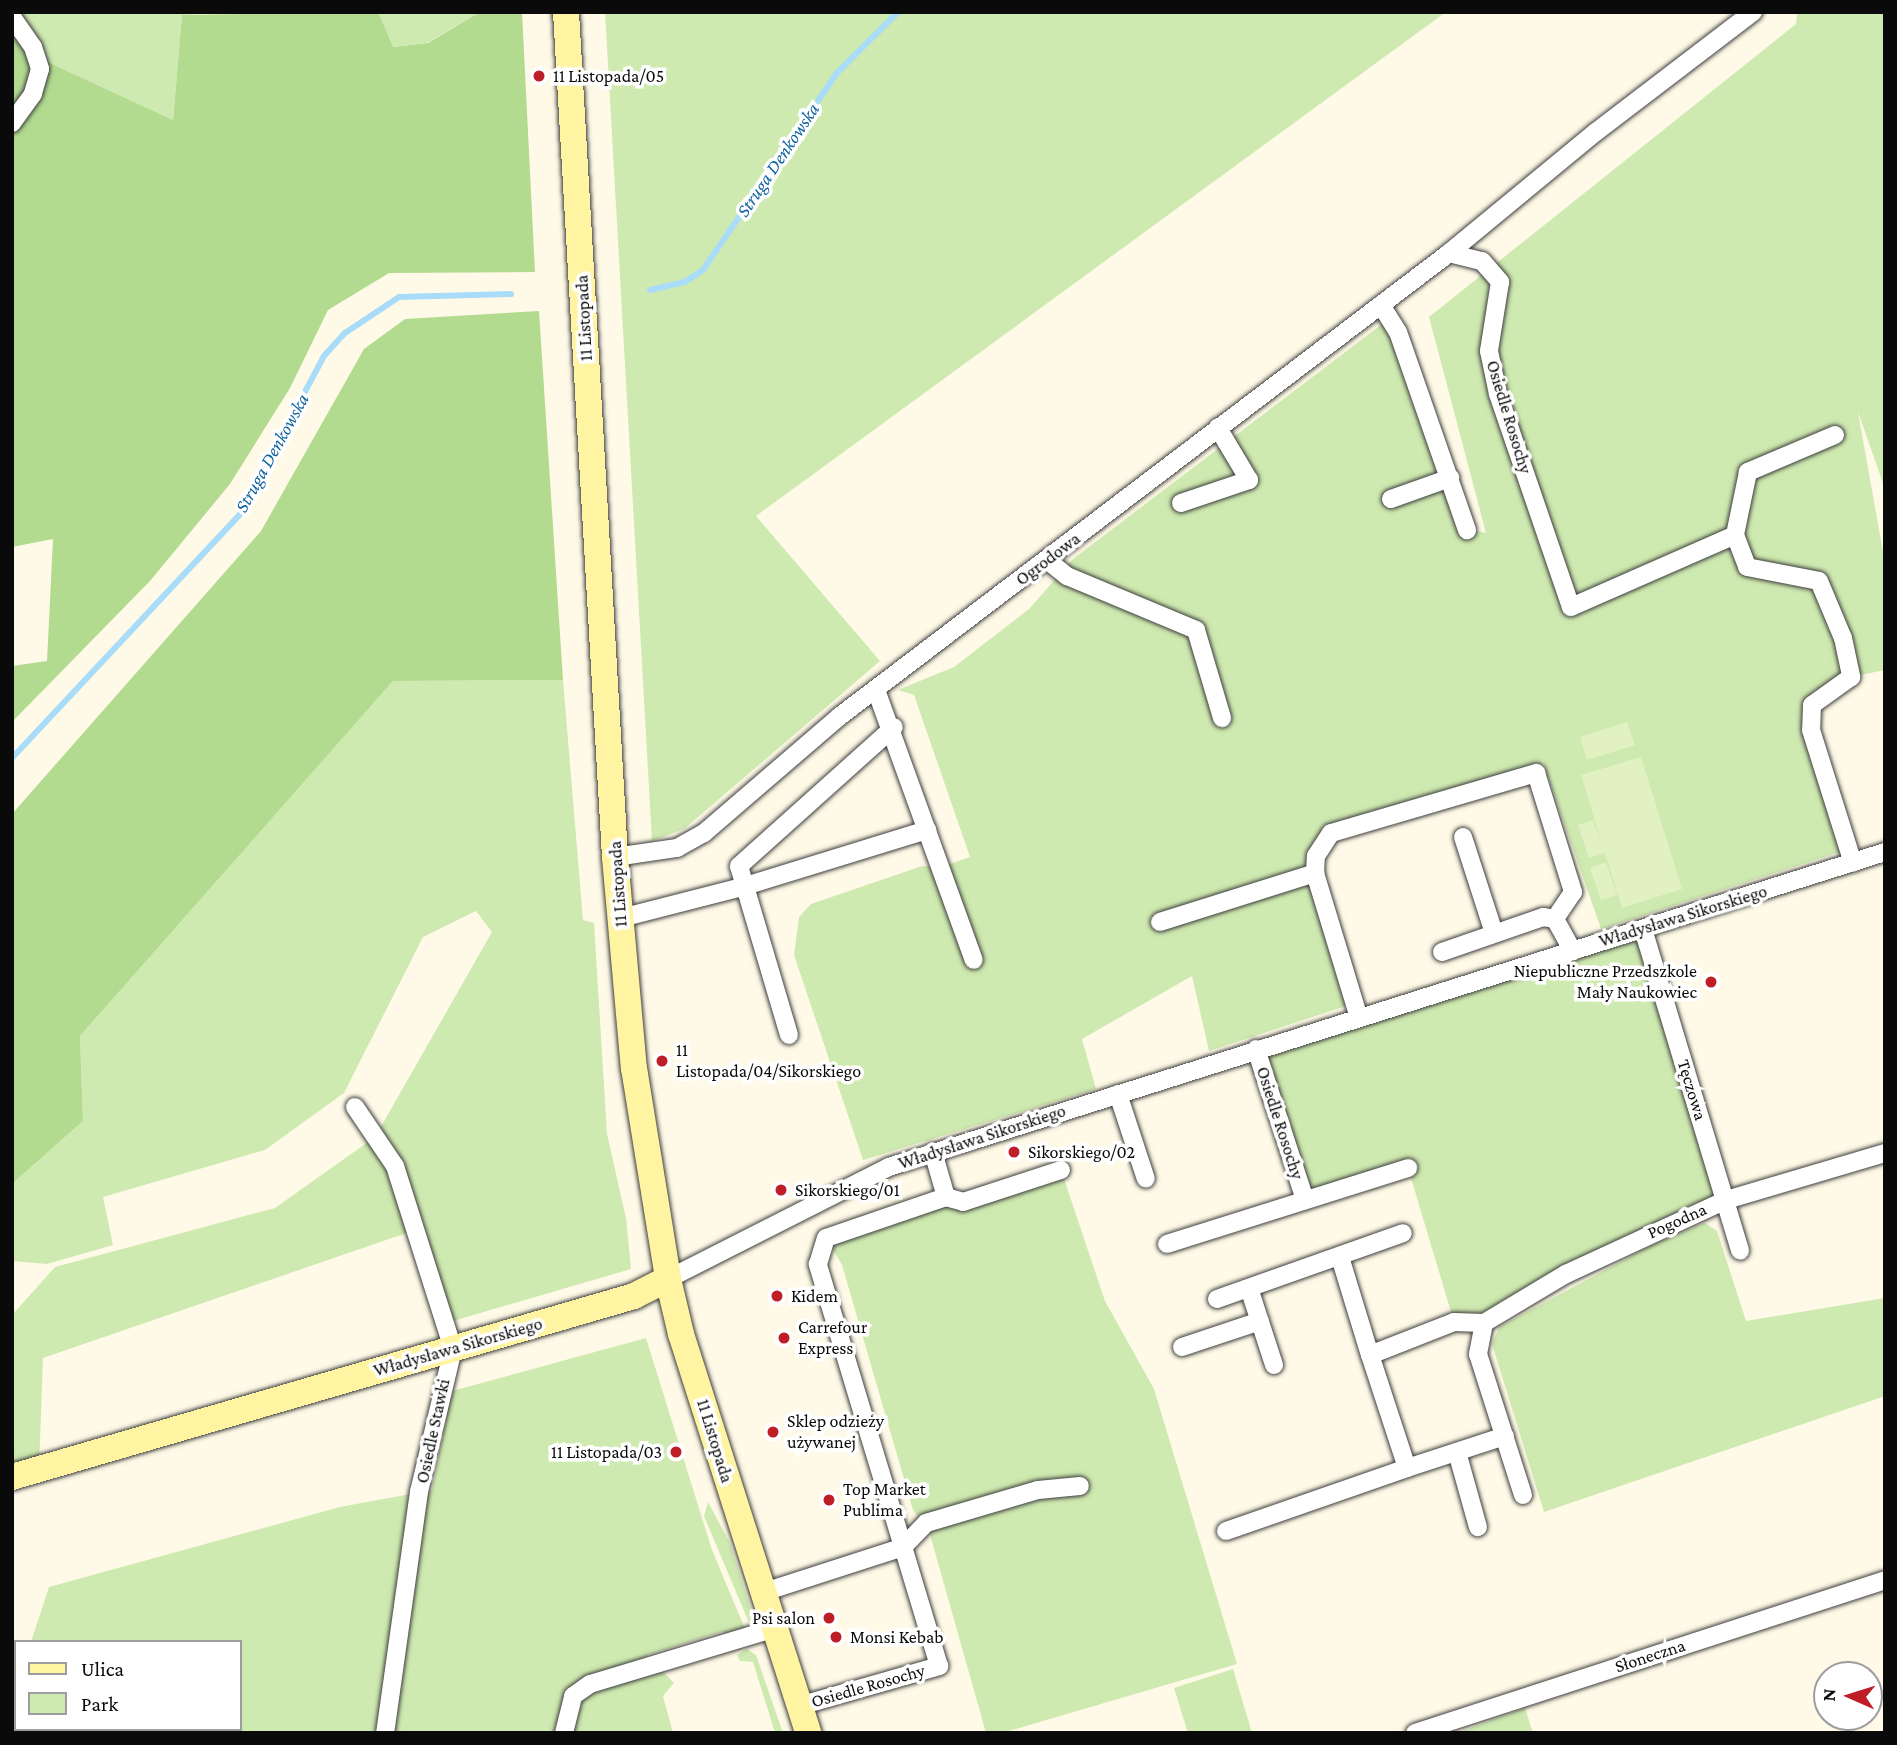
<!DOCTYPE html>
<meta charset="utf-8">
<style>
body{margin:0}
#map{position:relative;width:1897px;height:1745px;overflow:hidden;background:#fffae7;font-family:"Crimson Pro",serif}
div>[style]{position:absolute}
.green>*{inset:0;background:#cfeab0}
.forest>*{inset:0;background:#b2db8f}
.pitch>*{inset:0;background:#e1f1c2}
.stream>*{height:6px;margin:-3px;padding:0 3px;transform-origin:3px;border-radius:3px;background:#a9dcf9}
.roads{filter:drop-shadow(0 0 2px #3d3d3d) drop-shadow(0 0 2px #3d3d3d)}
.street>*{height:18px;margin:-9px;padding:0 9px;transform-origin:9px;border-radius:9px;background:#fff}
.secondary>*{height:26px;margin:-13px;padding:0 13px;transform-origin:13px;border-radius:13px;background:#fff4a2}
.dots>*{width:19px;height:19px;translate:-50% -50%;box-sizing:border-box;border:4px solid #fff;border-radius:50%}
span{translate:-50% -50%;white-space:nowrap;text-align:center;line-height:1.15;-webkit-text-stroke:7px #fff;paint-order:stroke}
.poi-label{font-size:18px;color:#0a0a0a}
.left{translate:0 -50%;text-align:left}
.right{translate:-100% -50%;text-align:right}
.street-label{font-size:18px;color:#0a0a0a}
.water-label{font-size:19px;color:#10629f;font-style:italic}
.frame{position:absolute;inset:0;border:14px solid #0a0a0a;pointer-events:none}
.legend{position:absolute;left:14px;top:1640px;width:228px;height:91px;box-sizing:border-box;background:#fff;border:2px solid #9d9d9d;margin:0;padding:9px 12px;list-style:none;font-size:21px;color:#0a0a0a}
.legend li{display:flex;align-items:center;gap:14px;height:35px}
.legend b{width:35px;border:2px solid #9d9d9d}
.north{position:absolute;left:1813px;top:1661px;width:70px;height:70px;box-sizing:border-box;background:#fff;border:2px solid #9d9d9d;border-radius:50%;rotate:273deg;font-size:19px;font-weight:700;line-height:28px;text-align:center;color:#0a0a0a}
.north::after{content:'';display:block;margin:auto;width:24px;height:32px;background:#be1e27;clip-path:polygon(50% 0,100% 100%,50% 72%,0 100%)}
</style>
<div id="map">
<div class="green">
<i style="clip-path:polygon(12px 12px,246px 12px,182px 15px,173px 120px,37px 57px)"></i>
<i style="clip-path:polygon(378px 12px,480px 12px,427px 43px,392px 47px)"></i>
<i style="clip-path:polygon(605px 12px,1446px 12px,756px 516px,880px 661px,684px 829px,652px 841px)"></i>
<i style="clip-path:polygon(1797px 12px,1885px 12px,1885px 489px,1858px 412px,1885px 563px,1885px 670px,1851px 677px,1812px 705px,1849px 849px,1601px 929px,1542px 759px,1544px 791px,1536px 773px,1330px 833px,1316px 856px,1355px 1003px,1209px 1051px,1192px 976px,1082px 1039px,1096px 1089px,863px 1160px,794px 955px,799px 917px,811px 904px,922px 866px,941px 867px,970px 857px,914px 695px,898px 690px,954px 667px,1029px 609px,1073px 559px,1390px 318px,1467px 529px,1486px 533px,1429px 317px,1796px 24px)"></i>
<i style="clip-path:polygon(563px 680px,583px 920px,594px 923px,607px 1134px,626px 1218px,631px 1269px,453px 1321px,424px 1227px,43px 1358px,39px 1469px,12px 1477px,12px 1315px,55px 1267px,275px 1208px,375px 1137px,492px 932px,476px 911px,423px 937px,344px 1093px,265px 1150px,103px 1197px,113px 1245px,47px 1264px,12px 1261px,12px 1184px,83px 1121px,80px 1036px,393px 681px)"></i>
<i style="clip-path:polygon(1643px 929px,1726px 1200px,1499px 1310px,1454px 1322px,1408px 1168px,1304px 1197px,1256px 1049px)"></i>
<i style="clip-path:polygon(1061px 1170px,1105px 1301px,1154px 1389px,1237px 1664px,1002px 1733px,986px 1733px,929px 1531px,913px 1510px,842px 1265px,826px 1238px)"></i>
<i style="clip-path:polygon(1705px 1223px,1717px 1231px,1746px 1321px,1885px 1298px,1885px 1396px,1544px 1512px,1492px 1344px,1499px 1327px,1650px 1246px)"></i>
<i style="clip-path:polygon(646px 1338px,712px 1550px,748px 1636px,721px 1632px,647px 1655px,674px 1683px,663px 1696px,673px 1733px,12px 1733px,16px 1691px,16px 1729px,240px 1729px,240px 1642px,31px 1642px,49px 1587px,340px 1507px,432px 1490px,452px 1391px)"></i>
<i style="clip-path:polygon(708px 1502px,730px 1543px,752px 1613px,750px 1625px,704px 1516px)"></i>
<i style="clip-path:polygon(747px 1649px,756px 1655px,783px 1733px,775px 1733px,753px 1662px,740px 1661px,737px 1655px)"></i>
<i style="clip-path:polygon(1233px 1669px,1252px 1733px,1188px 1733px,1174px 1688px)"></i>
<i style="clip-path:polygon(1525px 1708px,1533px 1733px,1457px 1733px)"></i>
</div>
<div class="forest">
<i style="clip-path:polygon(378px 12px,393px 47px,428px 43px,480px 12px,522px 12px,535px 272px,389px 273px,328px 310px,290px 388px,230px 484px,150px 581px,12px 722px,12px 666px,47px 661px,53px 539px,12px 547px,12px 18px,37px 57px,173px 120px,182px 15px)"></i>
<i style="clip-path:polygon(539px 311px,563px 680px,393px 681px,80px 1036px,83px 1121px,12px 1184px,12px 814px,261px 531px,364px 349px,405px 319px)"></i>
</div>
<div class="pitch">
<i style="clip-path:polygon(1627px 722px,1635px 745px,1587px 760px,1580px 737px)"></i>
<i style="clip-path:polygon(1641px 757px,1682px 889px,1622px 908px,1605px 853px,1589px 858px,1578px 825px,1593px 820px,1603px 847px,1581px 775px)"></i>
<i style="clip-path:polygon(1606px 862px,1617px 895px,1601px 900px,1590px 868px)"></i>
</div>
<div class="stream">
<i style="left:650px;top:290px;width:36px;rotate:-13deg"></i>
<i style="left:685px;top:282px;width:22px;rotate:-34deg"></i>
<i style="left:703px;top:270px;width:237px;rotate:-55.8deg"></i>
<i style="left:836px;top:74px;width:88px;rotate:-45deg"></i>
<i style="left:12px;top:758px;width:334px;rotate:-46.9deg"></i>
<i style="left:240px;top:514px;width:179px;rotate:-62deg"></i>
<i style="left:324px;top:356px;width:31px;rotate:-48deg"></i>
<i style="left:345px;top:333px;width:65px;rotate:-33.7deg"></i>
<i style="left:399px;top:297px;width:112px;rotate:-1.5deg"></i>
</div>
<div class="roads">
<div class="street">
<i style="left:12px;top:17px;width:37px;rotate:55deg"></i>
<i style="left:33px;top:47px;width:23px;rotate:72deg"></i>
<i style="left:40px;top:69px;width:26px;rotate:106deg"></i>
<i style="left:33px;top:94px;width:36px;rotate:126deg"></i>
<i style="left:1449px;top:253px;width:34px;rotate:14deg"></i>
<i style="left:1482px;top:261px;width:28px;rotate:49deg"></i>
<i style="left:1500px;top:282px;width:70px;rotate:99.1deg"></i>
<i style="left:1489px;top:351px;width:44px;rotate:78.2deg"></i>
<i style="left:1498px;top:394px;width:225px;rotate:71.1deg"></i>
<i style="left:1571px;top:607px;width:179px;rotate:-23.7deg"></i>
<i style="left:1381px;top:305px;width:32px;rotate:58deg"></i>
<i style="left:1398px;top:332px;width:210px;rotate:70.8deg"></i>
<i style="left:1835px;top:435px;width:95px;rotate:157deg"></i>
<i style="left:1748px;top:472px;width:64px;rotate:101.7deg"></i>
<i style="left:1735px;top:535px;width:34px;rotate:69deg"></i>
<i style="left:1747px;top:567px;width:73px;rotate:11deg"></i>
<i style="left:1819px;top:581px;width:62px;rotate:67.2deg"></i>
<i style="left:1843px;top:638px;width:40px;rotate:78deg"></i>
<i style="left:1851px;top:677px;width:48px;rotate:144.3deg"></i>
<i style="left:1812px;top:705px;width:25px;rotate:92deg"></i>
<i style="left:1811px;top:730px;width:139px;rotate:72.5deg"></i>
<i style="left:1391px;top:499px;width:63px;rotate:-19.6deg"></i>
<i style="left:1181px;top:503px;width:72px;rotate:-18.7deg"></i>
<i style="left:1249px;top:480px;width:61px;rotate:-120.8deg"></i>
<i style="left:1047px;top:560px;width:26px;rotate:39deg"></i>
<i style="left:1067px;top:576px;width:140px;rotate:22.7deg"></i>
<i style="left:1196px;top:630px;width:92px;rotate:73.5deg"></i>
<i style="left:876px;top:690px;width:287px;rotate:70.1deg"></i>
<i style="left:1463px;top:837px;width:101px;rotate:72.1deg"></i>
<i style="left:615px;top:857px;width:63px;rotate:-8.3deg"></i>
<i style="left:677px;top:848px;width:31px;rotate:-29deg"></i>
<i style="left:704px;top:833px;width:179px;rotate:-40.7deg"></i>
<i style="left:840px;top:716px;width:765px;rotate:-37.24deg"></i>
<i style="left:1449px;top:253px;width:190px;rotate:-39.5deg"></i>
<i style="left:1596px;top:132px;width:198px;rotate:-37.4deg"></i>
<i style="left:621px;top:918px;width:125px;rotate:-14.4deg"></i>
<i style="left:742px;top:887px;width:194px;rotate:-17.1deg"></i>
<i style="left:1160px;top:922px;width:163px;rotate:-17.5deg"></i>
<i style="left:1643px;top:929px;width:336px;rotate:73.2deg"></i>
<i style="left:1442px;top:952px;width:107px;rotate:-19.1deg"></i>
<i style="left:1543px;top:917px;width:12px;rotate:9deg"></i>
<i style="left:1555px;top:919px;width:37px;rotate:61deg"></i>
<i style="left:1359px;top:1018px;width:152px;rotate:-106.9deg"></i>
<i style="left:1315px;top:873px;width:17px;rotate:-87deg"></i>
<i style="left:1316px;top:856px;width:27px;rotate:-57deg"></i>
<i style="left:1331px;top:833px;width:214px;rotate:-16.3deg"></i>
<i style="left:1536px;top:773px;width:125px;rotate:72.7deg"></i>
<i style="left:1573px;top:892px;width:32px;rotate:124deg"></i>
<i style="left:789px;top:1035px;width:176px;rotate:-106.5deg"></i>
<i style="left:739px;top:866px;width:208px;rotate:-41.9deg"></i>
<i style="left:1256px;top:1049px;width:156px;rotate:72deg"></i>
<i style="left:1118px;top:1094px;width:89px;rotate:71.8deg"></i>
<i style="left:355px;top:1107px;width:71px;rotate:55.9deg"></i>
<i style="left:395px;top:1166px;width:192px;rotate:72.4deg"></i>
<i style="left:453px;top:1349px;width:147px;rotate:103.4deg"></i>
<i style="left:419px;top:1492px;width:243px;rotate:98deg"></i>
<i style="left:946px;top:1197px;width:18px;rotate:16deg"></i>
<i style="left:963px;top:1202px;width:103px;rotate:-18.1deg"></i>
<i style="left:1167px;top:1244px;width:253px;rotate:-17.5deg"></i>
<i style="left:1340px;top:1257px;width:102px;rotate:73deg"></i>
<i style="left:668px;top:1279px;width:248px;rotate:-26.9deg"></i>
<i style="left:889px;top:1167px;width:1045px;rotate:-17.55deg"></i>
<i style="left:1249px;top:1288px;width:81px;rotate:72deg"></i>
<i style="left:1217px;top:1299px;width:197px;rotate:-19.5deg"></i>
<i style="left:1484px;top:1323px;width:32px;rotate:101deg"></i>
<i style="left:1478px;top:1354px;width:148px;rotate:72.3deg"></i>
<i style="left:1182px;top:1347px;width:82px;rotate:-18.4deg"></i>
<i style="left:1457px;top:1452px;width:78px;rotate:74.4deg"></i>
<i style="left:1407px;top:1468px;width:103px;rotate:-18.1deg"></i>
<i style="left:1226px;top:1531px;width:192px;rotate:-19.2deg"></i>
<i style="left:1407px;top:1468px;width:119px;rotate:-108.1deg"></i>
<i style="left:1370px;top:1355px;width:90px;rotate:-21.4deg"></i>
<i style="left:1454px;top:1322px;width:30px;rotate:2deg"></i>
<i style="left:1484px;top:1323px;width:96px;rotate:-30.9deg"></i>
<i style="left:1566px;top:1274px;width:176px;rotate:-24.8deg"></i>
<i style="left:1726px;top:1200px;width:166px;rotate:-16.5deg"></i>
<i style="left:761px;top:1593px;width:149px;rotate:-17.9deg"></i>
<i style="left:903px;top:1547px;width:33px;rotate:-46deg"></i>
<i style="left:926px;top:1523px;width:117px;rotate:-16.4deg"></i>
<i style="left:1038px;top:1490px;width:42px;rotate:-5.4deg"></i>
<i style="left:799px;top:1706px;width:146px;rotate:-15.9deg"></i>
<i style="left:939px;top:1666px;width:420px;rotate:-106.8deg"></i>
<i style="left:818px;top:1264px;width:27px;rotate:-73deg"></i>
<i style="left:826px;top:1238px;width:127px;rotate:-18.9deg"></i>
<i style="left:946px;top:1197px;width:47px;rotate:-106.1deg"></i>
<i style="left:564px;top:1733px;width:38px;rotate:-76deg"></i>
<i style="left:573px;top:1696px;width:21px;rotate:-35deg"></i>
<i style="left:590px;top:1684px;width:190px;rotate:-16.8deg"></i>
<i style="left:1415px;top:1733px;width:494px;rotate:-18deg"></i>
</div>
<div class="secondary">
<i style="left:566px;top:12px;width:846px;rotate:86.68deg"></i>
<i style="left:615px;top:857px;width:212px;rotate:84.9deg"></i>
<i style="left:634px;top:1068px;width:214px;rotate:80.8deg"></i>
<i style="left:668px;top:1279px;width:57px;rotate:76.7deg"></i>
<i style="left:681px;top:1334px;width:419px;rotate:72.3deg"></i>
<i style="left:12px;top:1477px;width:648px;rotate:-16.22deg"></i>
<i style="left:634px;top:1296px;width:38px;rotate:-27deg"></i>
</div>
</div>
<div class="dots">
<i style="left:539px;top:76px;background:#be1e27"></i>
<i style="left:1711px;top:982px;background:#be1e27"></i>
<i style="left:662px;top:1061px;background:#be1e27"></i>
<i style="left:1014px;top:1152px;background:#be1e27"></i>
<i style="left:781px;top:1190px;background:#be1e27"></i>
<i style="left:777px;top:1296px;background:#be1e27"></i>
<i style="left:784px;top:1338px;background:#be1e27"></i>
<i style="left:773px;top:1432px;background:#be1e27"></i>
<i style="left:676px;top:1452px;background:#be1e27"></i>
<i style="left:829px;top:1500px;background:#be1e27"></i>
<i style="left:829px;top:1618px;background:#be1e27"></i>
<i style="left:836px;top:1637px;background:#be1e27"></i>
</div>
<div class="poi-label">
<span class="left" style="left:553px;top:76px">11 Listopada/05</span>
<span class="right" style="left:1697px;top:982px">Niepubliczne Przedszkole<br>Mały Naukowiec</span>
<span class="left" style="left:676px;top:1061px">11<br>Listopada/04/Sikorskiego</span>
<span class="left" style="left:1028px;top:1152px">Sikorskiego/02</span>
<span class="left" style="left:795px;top:1190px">Sikorskiego/01</span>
<span class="left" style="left:791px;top:1296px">Kidem</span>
<span class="left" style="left:798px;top:1338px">Carrefour<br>Express</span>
<span class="left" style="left:787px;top:1432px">Sklep odzieży<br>używanej</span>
<span class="right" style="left:662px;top:1452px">11 Listopada/03</span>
<span class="left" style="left:843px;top:1500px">Top Market<br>Publima</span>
<span class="right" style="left:815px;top:1618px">Psi salon</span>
<span class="left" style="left:850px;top:1637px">Monsi Kebab</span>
</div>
<div class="street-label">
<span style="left:584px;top:318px;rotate:-93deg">11 Listopada</span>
<span style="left:1509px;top:417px;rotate:73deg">Osiedle Rosochy</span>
<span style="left:1048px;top:559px;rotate:-37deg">Ogrodowa</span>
<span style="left:618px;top:884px;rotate:-94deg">11 Listopada</span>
<span style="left:1683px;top:916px;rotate:-17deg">Władysława Sikorskiego</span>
<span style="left:1692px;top:1090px;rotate:73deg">Tęczowa</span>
<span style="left:1280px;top:1123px;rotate:72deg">Osiedle Rosochy</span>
<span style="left:982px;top:1137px;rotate:-18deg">Władysława Sikorskiego</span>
<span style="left:1677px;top:1221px;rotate:-24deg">Pogodna</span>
<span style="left:458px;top:1347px;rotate:-16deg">Władysława Sikorskiego</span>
<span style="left:433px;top:1431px;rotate:-78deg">Osiedle Stawki</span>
<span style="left:715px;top:1441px;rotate:73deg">11 Listopada</span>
<span style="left:1650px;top:1656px;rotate:-18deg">Słoneczna</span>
<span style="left:868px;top:1686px;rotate:-16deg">Osiedle Rosochy</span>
</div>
<div class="water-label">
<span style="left:778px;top:160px;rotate:-56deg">Struga Denkowska</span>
<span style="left:272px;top:453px;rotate:-61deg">Struga Denkowska</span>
</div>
<div class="frame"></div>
<ul class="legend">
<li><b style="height:9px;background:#fff4a2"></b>Ulica</li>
<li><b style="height:19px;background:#cfeab0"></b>Park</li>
</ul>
<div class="north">N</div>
</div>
